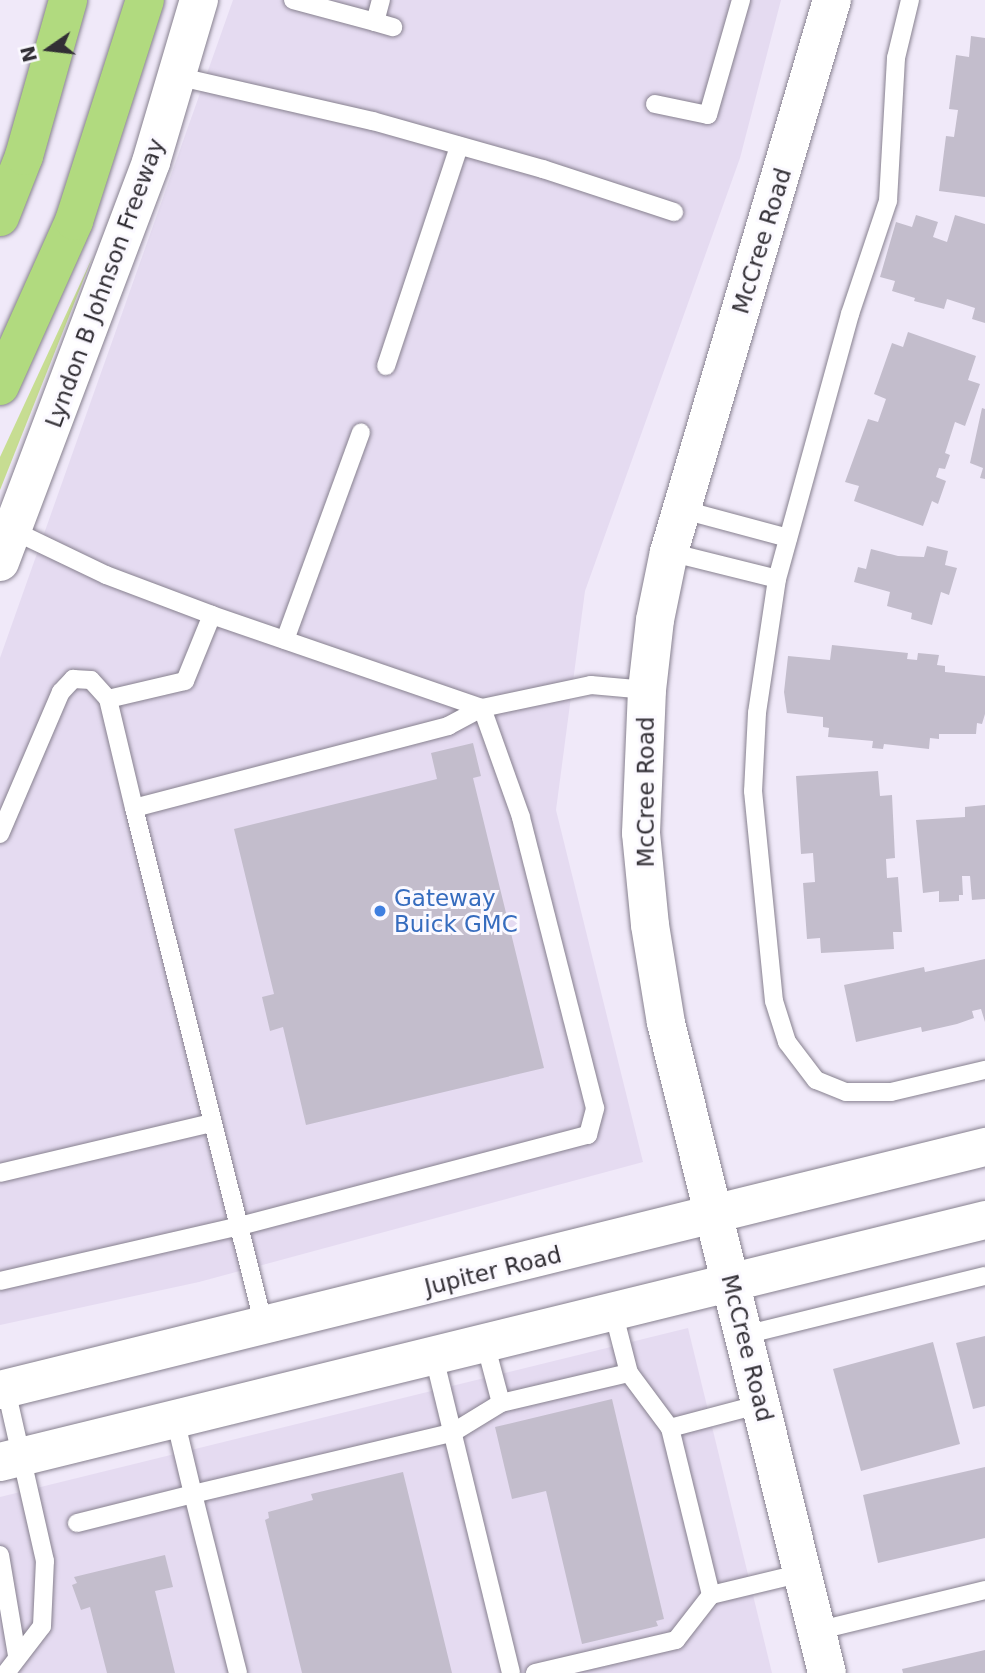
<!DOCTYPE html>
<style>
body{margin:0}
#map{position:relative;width:985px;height:1673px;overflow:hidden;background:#f0e9f9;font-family:"DejaVu Sans",sans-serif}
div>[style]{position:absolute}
.built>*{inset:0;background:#e5dbf1}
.green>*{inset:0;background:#c7dd92}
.building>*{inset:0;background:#c3bdcc}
.roads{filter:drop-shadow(0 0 2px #87818f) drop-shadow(0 0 2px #87818f)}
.service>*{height:18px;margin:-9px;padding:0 9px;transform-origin:9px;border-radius:9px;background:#fff}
.tertiary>*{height:38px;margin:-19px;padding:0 19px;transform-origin:19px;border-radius:19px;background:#fff}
.secondary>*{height:38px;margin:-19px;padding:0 19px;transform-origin:19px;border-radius:19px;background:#fff}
.motorway>*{height:38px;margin:-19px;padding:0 19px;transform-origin:19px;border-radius:19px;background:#b1da7f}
.dots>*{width:19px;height:19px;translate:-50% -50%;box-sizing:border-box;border:4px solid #fbf9ff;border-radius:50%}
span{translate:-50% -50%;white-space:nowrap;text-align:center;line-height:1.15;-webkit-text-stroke:6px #fbf9ff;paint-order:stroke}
.street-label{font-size:23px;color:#322f35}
.shop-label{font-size:23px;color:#366cbe}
.left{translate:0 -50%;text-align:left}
.north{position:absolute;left:14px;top:14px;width:70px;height:70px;-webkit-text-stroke:5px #fbf9ff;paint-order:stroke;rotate:256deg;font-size:19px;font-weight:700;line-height:28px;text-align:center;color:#322f35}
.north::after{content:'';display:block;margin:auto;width:24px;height:32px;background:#322f35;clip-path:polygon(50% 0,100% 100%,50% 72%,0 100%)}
</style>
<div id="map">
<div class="built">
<i style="clip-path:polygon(233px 0,781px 0,740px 158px,585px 591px,556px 810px,643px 1162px,199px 1282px,0 1325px,0 658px)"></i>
<i style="clip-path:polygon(688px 1328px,772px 1673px,0 1673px,0 1497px)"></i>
</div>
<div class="green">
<i style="clip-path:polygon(93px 256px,0 490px,0 457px)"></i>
</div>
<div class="building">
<i style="clip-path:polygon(971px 36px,985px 38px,985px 197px,939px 191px,946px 136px,954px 137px,958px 110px,949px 109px,956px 55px,969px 57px)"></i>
<i style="clip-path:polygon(916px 215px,938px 222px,933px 237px,947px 242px,955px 215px,985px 224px,985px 323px,972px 319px,975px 308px,947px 299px,944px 309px,914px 301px,915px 298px,892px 291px,895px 281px,880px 277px,896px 222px,912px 227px)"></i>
<i style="clip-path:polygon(908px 332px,976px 356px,968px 380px,980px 384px,965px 426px,955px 422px,945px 453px,950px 455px,945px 469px,939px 468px,936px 477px,946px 481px,938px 504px,932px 501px,923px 526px,854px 501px,859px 486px,845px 482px,868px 419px,878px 422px,886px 399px,874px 394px,892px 343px,903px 347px)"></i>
<i style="clip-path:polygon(982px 408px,985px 409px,985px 479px,980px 478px,983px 468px,970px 463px)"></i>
<i style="clip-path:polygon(927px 546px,948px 551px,945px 565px,957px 568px,949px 595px,941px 592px,932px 625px,911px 619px,912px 613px,887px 606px,890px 592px,854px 582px,858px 567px,866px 569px,871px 549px,898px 556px,924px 557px)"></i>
<i style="clip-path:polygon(832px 645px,908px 653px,907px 659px,917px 660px,918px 653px,939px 655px,937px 665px,945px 666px,945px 672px,985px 676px,985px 714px,982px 724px,977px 723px,976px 734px,939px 734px,939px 739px,930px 738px,929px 749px,884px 744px,883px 749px,872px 748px,873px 741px,828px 737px,829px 728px,823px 727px,823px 717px,787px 713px,784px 692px,788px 656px,830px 660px)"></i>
<i style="clip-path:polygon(473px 743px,481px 776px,473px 778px,544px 1068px,306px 1125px,283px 1027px,270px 1031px,262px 997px,274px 994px,234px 829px,437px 779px,431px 753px)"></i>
<i style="clip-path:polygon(878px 771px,880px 796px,892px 795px,895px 858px,886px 859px,887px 878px,898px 877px,902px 932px,893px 932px,894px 949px,821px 953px,820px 938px,807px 939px,803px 883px,815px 882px,813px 853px,801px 854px,796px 776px)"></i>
<i style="clip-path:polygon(985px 805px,985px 899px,972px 900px,970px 876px,962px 876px,963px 895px,959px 895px,959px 901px,939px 902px,939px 891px,923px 893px,916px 820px,965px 817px,965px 807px)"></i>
<i style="clip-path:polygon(985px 959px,985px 1022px,981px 1009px,972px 1011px,974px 1018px,957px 1024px,922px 1032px,921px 1027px,856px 1042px,844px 985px,924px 967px,925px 972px)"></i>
<i style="clip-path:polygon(985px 1336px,985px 1406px,973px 1409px,956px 1343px)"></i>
<i style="clip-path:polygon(933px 1342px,960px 1444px,861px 1471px,833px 1369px)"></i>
<i style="clip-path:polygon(612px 1399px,664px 1619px,656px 1621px,658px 1626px,582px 1644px,546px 1491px,512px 1499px,495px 1427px)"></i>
<i style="clip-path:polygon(985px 1467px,985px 1538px,878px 1563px,863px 1495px)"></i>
<i style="clip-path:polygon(403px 1472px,452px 1673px,302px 1673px,265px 1520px,269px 1518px,268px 1512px,313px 1500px,311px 1494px)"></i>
<i style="clip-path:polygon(165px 1555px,173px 1587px,155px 1591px,175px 1673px,107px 1673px,90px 1607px,81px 1610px,72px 1585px,77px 1583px,74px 1577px)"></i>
<i style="clip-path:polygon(985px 1650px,985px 1673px,903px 1673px,902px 1669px)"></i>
</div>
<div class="roads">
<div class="service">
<i style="left:293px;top:0;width:85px;rotate:15deg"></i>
<i style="left:375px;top:22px;width:23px;rotate:-75deg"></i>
<i style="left:910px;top:0;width:60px;rotate:103.6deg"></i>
<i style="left:896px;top:58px;width:143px;rotate:93.2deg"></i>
<i style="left:888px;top:201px;width:119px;rotate:108.6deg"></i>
<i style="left:850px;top:314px;width:275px;rotate:105.4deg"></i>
<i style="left:777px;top:579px;width:135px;rotate:98.5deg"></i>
<i style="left:757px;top:713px;width:78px;rotate:92.9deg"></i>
<i style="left:753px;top:791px;width:211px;rotate:84.3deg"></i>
<i style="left:774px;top:1001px;width:43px;rotate:72.4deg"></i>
<i style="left:787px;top:1042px;width:48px;rotate:52.7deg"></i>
<i style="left:816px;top:1080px;width:32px;rotate:22deg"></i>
<i style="left:846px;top:1092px;width:45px"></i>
<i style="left:891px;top:1092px;width:97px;rotate:-13.2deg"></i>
<i style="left:375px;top:22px;width:19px;rotate:16deg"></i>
<i style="left:176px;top:76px;width:202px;rotate:12.9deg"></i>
<i style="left:373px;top:121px;width:177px;rotate:15.8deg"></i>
<i style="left:543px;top:169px;width:138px;rotate:18.2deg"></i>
<i style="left:655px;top:104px;width:54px;rotate:11.7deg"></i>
<i style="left:708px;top:115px;width:120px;rotate:-74deg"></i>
<i style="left:386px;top:366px;width:232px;rotate:-71.6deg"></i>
<i style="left:680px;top:509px;width:112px;rotate:15deg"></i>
<i style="left:669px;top:552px;width:111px;rotate:14deg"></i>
<i style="left:285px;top:640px;width:221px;rotate:-69.9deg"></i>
<i style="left:108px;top:699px;width:112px;rotate:76.6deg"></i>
<i style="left:0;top:834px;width:155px;rotate:-66.8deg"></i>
<i style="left:61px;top:692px;width:18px;rotate:-47deg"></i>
<i style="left:73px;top:679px;width:18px;rotate:3deg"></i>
<i style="left:91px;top:680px;width:25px;rotate:48deg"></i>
<i style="left:108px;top:699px;width:79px;rotate:-13.2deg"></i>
<i style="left:185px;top:681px;width:71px;rotate:-67.8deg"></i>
<i style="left:0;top:1173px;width:218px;rotate:-13.3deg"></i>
<i style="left:0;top:1281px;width:246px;rotate:-12.9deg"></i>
<i style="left:240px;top:1226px;width:360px;rotate:-14.7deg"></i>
<i style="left:588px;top:1135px;width:28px;rotate:-75deg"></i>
<i style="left:595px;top:1108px;width:300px;rotate:-104.3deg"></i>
<i style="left:521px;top:817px;width:116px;rotate:-109.7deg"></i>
<i style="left:482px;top:708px;width:286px;rotate:-161deg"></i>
<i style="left:212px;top:615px;width:113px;rotate:-159.3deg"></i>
<i style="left:106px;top:575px;width:102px;rotate:-154.4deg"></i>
<i style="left:264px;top:1326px;width:534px;rotate:-104.09deg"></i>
<i style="left:134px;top:808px;width:325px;rotate:-14.6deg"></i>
<i style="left:448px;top:726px;width:38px;rotate:-28deg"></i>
<i style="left:482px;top:708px;width:111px;rotate:-11.9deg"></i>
<i style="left:591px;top:685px;width:56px;rotate:5.1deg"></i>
<i style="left:744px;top:1335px;width:248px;rotate:-13.8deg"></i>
<i style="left:485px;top:1343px;width:62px;rotate:75.1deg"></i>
<i style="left:501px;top:1403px;width:131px;rotate:-13.2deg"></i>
<i style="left:629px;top:1373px;width:64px;rotate:-104.5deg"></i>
<i style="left:434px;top:1357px;width:325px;rotate:76.3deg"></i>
<i style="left:629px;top:1373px;width:69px;rotate:53.3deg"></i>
<i style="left:670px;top:1428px;width:94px;rotate:-14.8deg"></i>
<i style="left:175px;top:1419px;width:77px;rotate:76.5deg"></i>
<i style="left:193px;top:1494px;width:266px;rotate:-13.3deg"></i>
<i style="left:452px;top:1433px;width:57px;rotate:-31.5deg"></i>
<i style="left:670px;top:1428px;width:172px;rotate:76.2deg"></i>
<i style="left:711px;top:1595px;width:94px;rotate:-13.6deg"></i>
<i style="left:77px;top:1523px;width:120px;rotate:-14deg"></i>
<i style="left:193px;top:1494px;width:185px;rotate:75.9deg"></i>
<i style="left:0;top:1555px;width:102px;rotate:80.4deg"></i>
<i style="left:816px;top:1631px;width:174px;rotate:-13.6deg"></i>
<i style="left:6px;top:1673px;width:59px;rotate:-52.5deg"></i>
<i style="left:42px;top:1626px;width:65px;rotate:-87.4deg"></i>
<i style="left:45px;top:1561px;width:176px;rotate:-102.8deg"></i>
<i style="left:535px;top:1673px;width:145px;rotate:-13.2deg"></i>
<i style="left:676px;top:1640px;width:57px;rotate:-52.1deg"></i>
</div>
<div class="tertiary">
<i style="left:827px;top:1673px;width:670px;rotate:-103.91deg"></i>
<i style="left:666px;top:1023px;width:99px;rotate:-99.3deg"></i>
<i style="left:650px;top:925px;width:92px;rotate:-95.6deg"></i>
<i style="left:641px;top:833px;width:143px;rotate:-87.6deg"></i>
<i style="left:647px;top:690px;width:70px;rotate:-83.5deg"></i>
<i style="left:655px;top:620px;width:69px;rotate:-78.4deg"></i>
<i style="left:669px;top:552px;width:576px;rotate:-73.55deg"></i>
</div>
<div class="secondary">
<i style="left:0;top:562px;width:428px;rotate:-69.3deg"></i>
<i style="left:151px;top:162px;width:169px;rotate:-73.5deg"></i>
<i style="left:0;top:1390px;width:1015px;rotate:-13.86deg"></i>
<i style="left:0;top:1462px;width:1014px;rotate:-13.8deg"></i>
</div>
<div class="motorway">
<i style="left:0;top:217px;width:66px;rotate:-68.5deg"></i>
<i style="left:24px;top:156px;width:162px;rotate:-74.2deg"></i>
<i style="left:0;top:386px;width:181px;rotate:-65.8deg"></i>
<i style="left:74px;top:221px;width:232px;rotate:-72.2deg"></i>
</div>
</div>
<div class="dots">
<i style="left:380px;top:911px;background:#3f7fe0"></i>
</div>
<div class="street-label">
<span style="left:762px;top:241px;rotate:-73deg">McCree Road</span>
<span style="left:105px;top:283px;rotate:-70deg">Lyndon B Johnson Freeway</span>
<span style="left:646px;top:792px;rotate:-90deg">McCree Road</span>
<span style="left:493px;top:1271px;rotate:-14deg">Jupiter Road</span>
<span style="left:747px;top:1348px;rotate:76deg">McCree Road</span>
</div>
<div class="shop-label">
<span class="left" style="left:394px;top:911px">Gateway<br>Buick GMC</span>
</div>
<div class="north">N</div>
</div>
